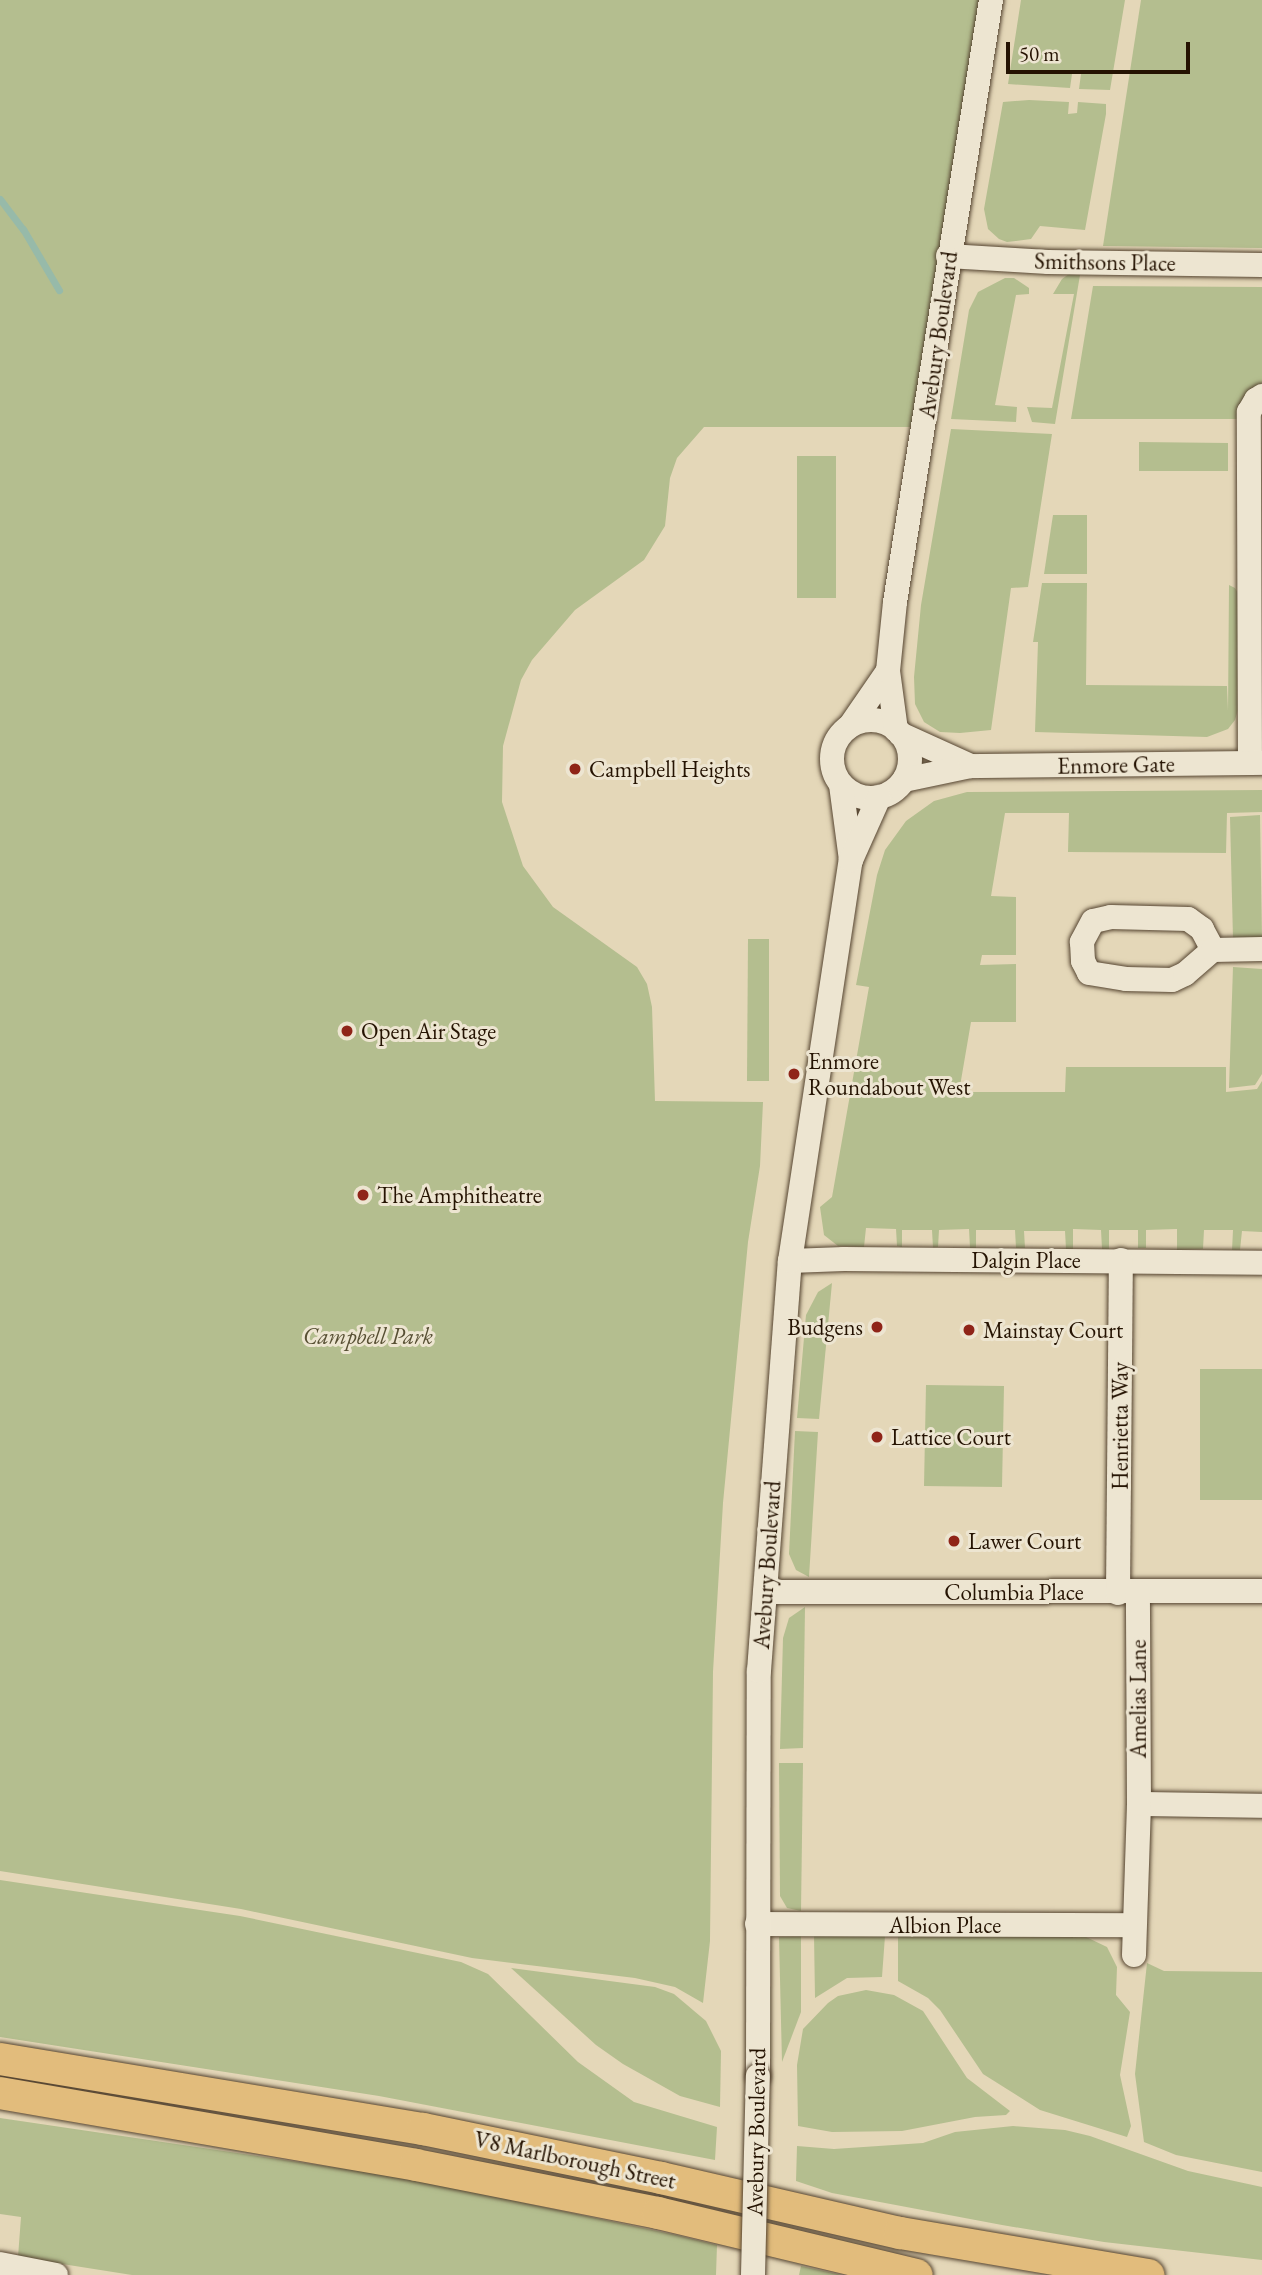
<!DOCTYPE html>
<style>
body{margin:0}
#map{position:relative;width:1262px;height:2275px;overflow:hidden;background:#e4d7b8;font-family:"EB Garamond",serif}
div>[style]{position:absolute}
.green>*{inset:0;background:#b4be8f}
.stream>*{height:7px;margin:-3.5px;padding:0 3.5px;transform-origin:3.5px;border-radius:3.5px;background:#97baa9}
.roads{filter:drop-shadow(0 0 2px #554430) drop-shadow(0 0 2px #554430)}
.minor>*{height:24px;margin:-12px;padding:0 12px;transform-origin:12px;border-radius:12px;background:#ede5d1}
.minor>.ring{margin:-12px;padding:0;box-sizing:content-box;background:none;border:24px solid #ede5d1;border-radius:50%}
.major>*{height:32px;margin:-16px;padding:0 16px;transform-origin:16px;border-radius:16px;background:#e2bc7c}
.bridges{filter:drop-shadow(0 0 2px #554430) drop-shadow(0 0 2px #554430)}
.minor-bridge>*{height:24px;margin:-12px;padding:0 12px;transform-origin:12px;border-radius:12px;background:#ede5d1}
.dots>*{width:19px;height:19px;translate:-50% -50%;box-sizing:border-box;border:4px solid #ede5d1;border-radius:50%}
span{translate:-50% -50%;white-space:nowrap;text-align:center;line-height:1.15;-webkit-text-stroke:6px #ede5d1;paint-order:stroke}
.street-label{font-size:23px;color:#251302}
.poi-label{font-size:23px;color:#251302}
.left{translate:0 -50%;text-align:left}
.right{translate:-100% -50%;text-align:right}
.park-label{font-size:23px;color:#574f33;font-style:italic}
.scale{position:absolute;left:1006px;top:42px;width:184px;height:32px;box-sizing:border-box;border:4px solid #251302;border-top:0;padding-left:9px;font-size:21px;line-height:24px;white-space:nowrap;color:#251302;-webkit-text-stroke:5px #ede5d1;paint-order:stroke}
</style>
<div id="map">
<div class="green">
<i style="clip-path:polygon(0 0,991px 0,925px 427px,704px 427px,677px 458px,670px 478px,665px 526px,644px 560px,575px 610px,532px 660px,521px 680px,503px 746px,502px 802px,523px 866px,553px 907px,637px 967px,647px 984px,652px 1007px,655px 1101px,763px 1102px,760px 1166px,748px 1242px,723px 1503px,713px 1672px,710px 1941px,703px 2003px,675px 1987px,635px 1978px,472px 1958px,241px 1909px,0 1871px)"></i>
<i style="clip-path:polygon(1021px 0,1125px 0,1110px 90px,1079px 89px,1081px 74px,1072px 74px,1070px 88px,1008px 84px)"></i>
<i style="clip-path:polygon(1141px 0,1262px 0,1262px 248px,1103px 246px)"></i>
<i style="clip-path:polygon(1029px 100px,1069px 102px,1068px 114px,1077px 113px,1078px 102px,1106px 104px,1106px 114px,1085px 230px,1040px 226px,1031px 239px,1007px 242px,999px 239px,988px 229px,984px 209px,1003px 102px)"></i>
<i style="clip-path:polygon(1069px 274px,1080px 275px,1055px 424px,1032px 422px,1027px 407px,1052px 408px,1074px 294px,1053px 294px,1062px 279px)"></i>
<i style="clip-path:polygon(1005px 278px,1014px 278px,1029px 288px,1029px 294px,1016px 295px,995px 405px,1017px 407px,1016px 422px,951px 419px,969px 310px,978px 292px)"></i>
<i style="clip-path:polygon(1093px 286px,1262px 287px,1262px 383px,1254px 388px,1237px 419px,1071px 419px)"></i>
<i style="clip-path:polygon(951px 429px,1052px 434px,1028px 587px,1011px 588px,991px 730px,960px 733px,940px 732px,924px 722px,915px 704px,914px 677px,921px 605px)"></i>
<i style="clip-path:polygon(1139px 442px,1228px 443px,1228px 471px,1139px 471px)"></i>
<i style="clip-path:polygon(797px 456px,836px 456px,836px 598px,797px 598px)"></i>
<i style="clip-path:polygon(1053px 515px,1087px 515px,1087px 574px,1044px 574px)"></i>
<i style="clip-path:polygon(1042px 583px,1087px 583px,1086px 685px,1227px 686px,1228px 711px,1229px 585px,1235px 588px,1239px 595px,1238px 710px,1235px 720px,1228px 729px,1207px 737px,1035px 732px,1038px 642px,1033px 642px)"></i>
<i style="clip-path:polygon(1262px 790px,1262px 812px,1227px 813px,1226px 853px,1068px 852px,1069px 813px,1005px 813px,991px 896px,1016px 897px,1016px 955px,982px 955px,980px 965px,1016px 964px,1016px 1022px,971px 1022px,959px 1092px,1065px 1092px,1066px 1067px,1226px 1067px,1226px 1092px,1257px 1089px,1262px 1081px,1262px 1232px,1242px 1231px,1240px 1250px,1232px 1250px,1233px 1230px,1204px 1230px,1203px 1249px,1177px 1250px,1177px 1229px,1146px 1230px,1146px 1248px,1138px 1248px,1138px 1230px,1109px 1230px,1109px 1249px,1102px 1249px,1101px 1230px,1073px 1229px,1073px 1249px,1066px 1249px,1065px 1231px,1024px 1231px,1025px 1248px,1016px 1248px,1015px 1230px,976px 1230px,976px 1248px,970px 1248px,969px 1229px,939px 1230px,938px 1247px,933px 1248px,932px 1230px,902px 1230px,902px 1247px,897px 1246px,896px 1229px,866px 1228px,864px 1247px,838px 1246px,824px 1235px,820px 1207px,832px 1197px,869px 987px,856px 985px,877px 875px,885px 850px,906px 821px,934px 801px,967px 792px)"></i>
<i style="clip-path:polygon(1260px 815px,1262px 939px,1233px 939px,1230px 817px)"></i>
<i style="clip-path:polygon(748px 939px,769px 939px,769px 1081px,747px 1081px)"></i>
<i style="clip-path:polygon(1233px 967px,1262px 969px,1262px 1074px,1255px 1085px,1229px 1088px)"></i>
<i style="clip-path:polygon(832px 1283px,819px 1419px,797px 1418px,806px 1315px,818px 1292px)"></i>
<i style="clip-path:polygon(1200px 1369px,1262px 1369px,1262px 1500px,1200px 1500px)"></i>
<i style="clip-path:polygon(926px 1385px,1004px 1386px,1002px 1487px,924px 1486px)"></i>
<i style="clip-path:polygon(795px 1431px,818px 1432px,809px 1577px,796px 1570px,789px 1554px)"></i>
<i style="clip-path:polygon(805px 1607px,803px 1748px,780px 1749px,783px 1638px,789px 1618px)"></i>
<i style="clip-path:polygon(779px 1763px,803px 1763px,801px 1911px,787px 1908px,780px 1896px)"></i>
<i style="clip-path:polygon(0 1880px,240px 1916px,461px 1962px,488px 1974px,578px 2062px,634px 2102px,717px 2127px,715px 2160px,379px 2096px,0 2037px)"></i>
<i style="clip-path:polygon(814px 1935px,885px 1936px,882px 1977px,847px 1978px,815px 1998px)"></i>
<i style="clip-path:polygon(801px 1936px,801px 2012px,782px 2062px,779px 1937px)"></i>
<i style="clip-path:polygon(898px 1936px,1084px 1936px,1107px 1947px,1117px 1967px,1116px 1995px,1130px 2012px,1120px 2075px,1131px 2126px,1127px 2137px,1040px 2110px,983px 2074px,940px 2010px,928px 1998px,898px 1981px)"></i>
<i style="clip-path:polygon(1147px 1963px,1164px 1971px,1262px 1972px,1262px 2172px,1176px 2155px,1144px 2142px,1135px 2074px)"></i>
<i style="clip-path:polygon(511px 1968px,655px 1987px,674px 1994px,706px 2021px,721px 2051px,720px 2107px,680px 2096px,623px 2064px,596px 2045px)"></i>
<i style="clip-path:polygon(866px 1990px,894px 1995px,923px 2011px,967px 2078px,1010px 2111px,1006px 2115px,975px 2117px,902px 2131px,832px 2132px,798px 2126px,797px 2065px,803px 2029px,828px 2003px,838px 1996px)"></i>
<i style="clip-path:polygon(0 2118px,407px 2178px,676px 2235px,717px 2245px,716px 2275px,132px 2275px,18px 2257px,21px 2217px,0 2214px)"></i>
<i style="clip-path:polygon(1013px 2126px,1065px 2130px,1090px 2136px,1188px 2171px,1262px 2187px,1262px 2260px,1104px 2242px,1002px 2225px,832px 2193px,796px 2181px,797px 2146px,834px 2149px,923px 2143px,955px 2132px)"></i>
<i style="clip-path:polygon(801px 2266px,842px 2275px,799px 2275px)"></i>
</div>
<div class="stream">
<i style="left:0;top:199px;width:38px;rotate:53deg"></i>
<i style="left:23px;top:229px;width:71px;rotate:59.5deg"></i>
</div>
<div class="roads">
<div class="minor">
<i style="left:948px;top:256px;width:100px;rotate:3.4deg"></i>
<i style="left:1048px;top:262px;width:214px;rotate:0.8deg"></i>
<i class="ring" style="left:832px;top:720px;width:54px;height:54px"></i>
<i style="left:850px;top:726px;width:67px;rotate:-55.4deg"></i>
<i style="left:896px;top:730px;width:60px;rotate:-97.7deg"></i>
<i style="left:888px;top:671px;width:69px;rotate:-84.2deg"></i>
<i style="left:895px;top:602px;width:610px;rotate:-80.94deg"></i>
<i style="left:900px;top:734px;width:78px;rotate:24.3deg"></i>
<i style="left:1250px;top:763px;width:351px;rotate:-90.2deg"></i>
<i style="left:1249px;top:412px;width:14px;rotate:-60deg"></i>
<i style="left:1256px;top:400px;width:7px;rotate:-34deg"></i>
<i style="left:904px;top:780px;width:68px;rotate:-11.8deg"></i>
<i style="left:971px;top:766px;width:291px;rotate:-0.6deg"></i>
<i style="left:841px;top:785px;width:76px;rotate:82.4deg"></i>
<i style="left:1213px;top:950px;width:24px;rotate:-118deg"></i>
<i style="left:1202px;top:929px;width:17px;rotate:-144deg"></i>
<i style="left:1188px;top:919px;width:77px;rotate:-178.5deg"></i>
<i style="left:1111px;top:917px;width:18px;rotate:167deg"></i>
<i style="left:1093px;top:921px;width:24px;rotate:118deg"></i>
<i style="left:1082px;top:942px;width:19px;rotate:87deg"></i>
<i style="left:1083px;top:961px;width:13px;rotate:63deg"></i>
<i style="left:1089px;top:973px;width:37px;rotate:9deg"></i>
<i style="left:1126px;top:979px;width:46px;rotate:1.2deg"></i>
<i style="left:1172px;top:980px;width:14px;rotate:-25deg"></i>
<i style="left:1185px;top:974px;width:37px;rotate:-41deg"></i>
<i style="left:1213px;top:950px;width:49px;rotate:-1.2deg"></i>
<i style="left:790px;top:1261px;width:54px;rotate:-2.1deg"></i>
<i style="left:844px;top:1259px;width:418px;rotate:0.5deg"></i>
<i style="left:765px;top:1592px;width:497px;rotate:-0.1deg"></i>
<i style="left:1118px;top:1593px;width:333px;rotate:-89.5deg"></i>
<i style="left:1139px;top:1804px;width:123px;rotate:0.9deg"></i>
<i style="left:757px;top:1924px;width:376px;rotate:0.2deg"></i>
<i style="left:1134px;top:1955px;width:151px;rotate:-88.1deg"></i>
<i style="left:1139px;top:1804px;width:211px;rotate:-90.3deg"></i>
<i style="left:758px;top:2076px;width:405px;rotate:-89.9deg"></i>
<i style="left:759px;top:1671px;width:411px;rotate:-85.7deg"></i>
<i style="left:790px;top:1261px;width:406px;rotate:-81.4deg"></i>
<i style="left:851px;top:860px;width:69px;rotate:-66deg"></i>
<i style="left:0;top:2264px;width:57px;rotate:11.1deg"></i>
</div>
<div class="major">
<i style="left:0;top:2059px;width:429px;rotate:9.4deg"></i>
<i style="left:423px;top:2129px;width:243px;rotate:11.6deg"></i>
<i style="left:661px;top:2178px;width:245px;rotate:13deg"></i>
<i style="left:900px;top:2233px;width:252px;rotate:9.6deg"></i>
<i style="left:0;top:2093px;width:422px;rotate:9.8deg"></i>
<i style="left:416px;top:2165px;width:247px;rotate:11.2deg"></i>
<i style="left:658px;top:2213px;width:266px;rotate:13.5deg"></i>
</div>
</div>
<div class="bridges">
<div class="minor-bridge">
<i style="left:753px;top:2275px;width:199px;rotate:-88.6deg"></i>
</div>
</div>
<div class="dots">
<i style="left:575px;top:769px;background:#8f2418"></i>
<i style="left:347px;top:1031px;background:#8f2418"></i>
<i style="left:794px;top:1074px;background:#8f2418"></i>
<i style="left:363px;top:1195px;background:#8f2418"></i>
<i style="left:877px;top:1327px;background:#8f2418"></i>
<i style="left:969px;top:1330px;background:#8f2418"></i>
<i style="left:877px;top:1437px;background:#8f2418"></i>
<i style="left:954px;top:1541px;background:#8f2418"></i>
</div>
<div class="street-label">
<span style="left:1105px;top:262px;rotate:1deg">Smithsons Place</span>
<span style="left:938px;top:335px;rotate:-82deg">Avebury Boulevard</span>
<span style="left:1116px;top:765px;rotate:-1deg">Enmore Gate</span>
<span style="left:1026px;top:1260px">Dalgin Place</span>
<span style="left:1120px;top:1426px;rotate:-90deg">Henrietta Way</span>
<span style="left:767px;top:1565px;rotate:-86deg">Avebury Boulevard</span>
<span style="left:1014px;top:1592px">Columbia Place</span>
<span style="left:1138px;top:1699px;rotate:-90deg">Amelias Lane</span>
<span style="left:945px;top:1925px">Albion Place</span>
<span style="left:756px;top:2132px;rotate:-89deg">Avebury Boulevard</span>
<span style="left:575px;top:2160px;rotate:12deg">V8 Marlborough Street</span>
</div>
<div class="poi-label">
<span class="left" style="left:589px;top:769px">Campbell Heights</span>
<span class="left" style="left:361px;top:1031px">Open Air Stage</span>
<span class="left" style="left:808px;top:1074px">Enmore<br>Roundabout West</span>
<span class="left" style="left:377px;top:1195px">The Amphitheatre</span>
<span class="right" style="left:863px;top:1327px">Budgens</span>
<span class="left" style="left:983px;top:1330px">Mainstay Court</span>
<span class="left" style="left:891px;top:1437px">Lattice Court</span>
<span class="left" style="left:968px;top:1541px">Lawer Court</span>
</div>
<div class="park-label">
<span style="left:368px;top:1336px">Campbell Park</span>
</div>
<div class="scale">50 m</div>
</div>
